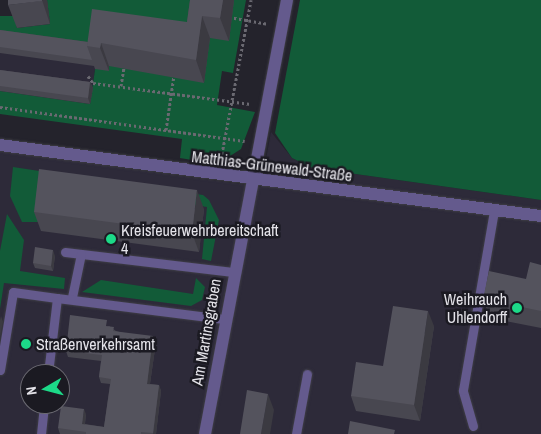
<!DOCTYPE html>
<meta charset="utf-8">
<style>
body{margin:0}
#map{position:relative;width:541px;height:434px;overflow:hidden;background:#24232c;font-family:"Archivo Narrow",sans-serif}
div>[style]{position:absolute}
.built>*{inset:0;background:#2d2a39}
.green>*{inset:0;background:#125b38}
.path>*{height:3px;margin-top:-1.5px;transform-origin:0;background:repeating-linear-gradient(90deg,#6a6971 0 2.5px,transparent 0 5px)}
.roads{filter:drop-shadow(0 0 1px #3f3e46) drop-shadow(0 0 1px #3f3e46)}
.service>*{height:9px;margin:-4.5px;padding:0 4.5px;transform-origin:4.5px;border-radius:4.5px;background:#645a8d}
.minor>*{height:12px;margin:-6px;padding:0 6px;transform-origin:6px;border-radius:6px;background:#645a8d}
.wall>*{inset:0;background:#484750}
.shaded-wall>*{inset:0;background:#3b3a41}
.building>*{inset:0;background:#54535d}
.dots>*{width:14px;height:14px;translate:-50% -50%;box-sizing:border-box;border:2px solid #1b1a22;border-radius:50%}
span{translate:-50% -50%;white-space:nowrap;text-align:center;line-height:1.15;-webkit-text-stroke:5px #1b1a22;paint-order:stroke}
.street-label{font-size:16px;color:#e4e3e9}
.poi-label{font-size:16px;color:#e4e3e9}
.left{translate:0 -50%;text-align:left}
.right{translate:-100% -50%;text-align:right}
.north{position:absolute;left:20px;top:364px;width:50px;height:50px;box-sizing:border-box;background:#1b1a22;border:1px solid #6b6a72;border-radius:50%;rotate:262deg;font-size:14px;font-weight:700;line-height:20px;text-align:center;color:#e4e3e9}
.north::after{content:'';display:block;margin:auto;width:18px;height:22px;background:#1cd988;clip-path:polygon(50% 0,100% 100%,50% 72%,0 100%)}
</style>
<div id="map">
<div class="built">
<i style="clip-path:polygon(0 35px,98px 49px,90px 104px,0 91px)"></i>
<i style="clip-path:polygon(evenodd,271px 132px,292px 158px,313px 168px,541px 200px,541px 434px,0 434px,0 151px,261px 187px,271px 132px,30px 374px,60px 374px,60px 404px,30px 404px,30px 374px)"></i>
</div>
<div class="green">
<i style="clip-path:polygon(47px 0,246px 0,233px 73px,222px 71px,217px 105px,255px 112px,241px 149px,227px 158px,198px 161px,180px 158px,182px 139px,0 114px,0 91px,90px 104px,98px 49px,0 35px,0 16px,15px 16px,17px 28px,50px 24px)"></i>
<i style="clip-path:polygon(300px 0,541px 0,541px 200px,313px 168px,292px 158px,275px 133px)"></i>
<i style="clip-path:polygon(13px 167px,46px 172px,38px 222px,22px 222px,10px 196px)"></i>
<i style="clip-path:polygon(141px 186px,203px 195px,209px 200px,219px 220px,211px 261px,202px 259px,207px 207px,140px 197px)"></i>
<i style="clip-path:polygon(7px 214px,24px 240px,20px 271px,65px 278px,64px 289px,4px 283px,0 309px,0 251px)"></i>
<i style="clip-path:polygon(196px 278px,205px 287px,202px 300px,191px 306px,82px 292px,101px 280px,193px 294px)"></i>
</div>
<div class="path">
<i style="left:229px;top:17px;width:39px;rotate:10deg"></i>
<i style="left:88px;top:76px;width:9px;rotate:54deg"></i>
<i style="left:93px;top:83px;width:159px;rotate:7.6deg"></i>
<i style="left:121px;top:86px;width:18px;rotate:-81deg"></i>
<i style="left:0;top:107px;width:247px;rotate:7.9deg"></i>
<i style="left:166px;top:130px;width:56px;rotate:-81.7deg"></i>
<i style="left:221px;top:159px;width:162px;rotate:-79.3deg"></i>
</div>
<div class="roads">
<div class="service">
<i style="left:65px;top:252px;width:169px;rotate:6.8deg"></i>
<i style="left:72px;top:297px;width:44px;rotate:-78.2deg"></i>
<i style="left:57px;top:298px;width:168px;rotate:7.2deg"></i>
<i style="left:0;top:370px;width:79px;rotate:-80.5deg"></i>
<i style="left:13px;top:292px;width:44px;rotate:7.8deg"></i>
<i style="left:57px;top:298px;width:77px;rotate:96.8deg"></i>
<i style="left:473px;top:426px;width:37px;rotate:-106deg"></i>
<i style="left:463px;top:390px;width:182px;rotate:-80.2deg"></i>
<i style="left:41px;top:434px;width:30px;rotate:-84deg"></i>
<i style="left:296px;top:434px;width:61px;rotate:-79.6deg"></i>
</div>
<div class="minor">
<i style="left:0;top:145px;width:546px;rotate:7.48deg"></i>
<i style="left:205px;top:434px;width:442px;rotate:-79.3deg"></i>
</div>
</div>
<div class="wall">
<i style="clip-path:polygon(47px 0,50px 24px,17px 28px,8px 5px)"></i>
<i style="clip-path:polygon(190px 0,234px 0,229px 41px,210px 38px,204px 83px,109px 66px,109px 71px,95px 69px,94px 66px,0 53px,0 30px,88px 42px,187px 22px)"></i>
<i style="clip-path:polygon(0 70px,90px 82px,93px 88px,90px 104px,0 91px)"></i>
<i style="clip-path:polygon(204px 209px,199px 252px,41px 231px,34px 212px)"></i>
<i style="clip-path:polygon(55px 256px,53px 271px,35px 268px,33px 263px)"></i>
<i style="clip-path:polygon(541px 265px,541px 328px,490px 318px,483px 299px,526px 279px)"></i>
<i style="clip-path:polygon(109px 326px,116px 331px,156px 342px,150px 384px,159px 385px,161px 391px,156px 434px,60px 434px,58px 428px,86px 414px,85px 424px,104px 427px,110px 384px,101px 383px,99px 377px,101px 361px,68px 357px,66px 351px)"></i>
<i style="clip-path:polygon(434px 326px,420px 421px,356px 411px,351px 396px,383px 366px)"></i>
</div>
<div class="shaded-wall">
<i style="clip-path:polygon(42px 0,47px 0,50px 24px)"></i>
<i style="clip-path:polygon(223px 0,234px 0,229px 41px,220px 18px)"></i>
<i style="clip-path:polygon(202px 16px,210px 38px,204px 83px,196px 60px)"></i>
<i style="clip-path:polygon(101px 43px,109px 66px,109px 71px,100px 48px)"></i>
<i style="clip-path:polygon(90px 82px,93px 88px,90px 104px,88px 98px)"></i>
<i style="clip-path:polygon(197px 190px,204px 209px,199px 252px,192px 233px)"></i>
<i style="clip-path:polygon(53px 250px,55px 256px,53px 271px,51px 266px)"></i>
<i style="clip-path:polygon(428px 311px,434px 326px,420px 421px,414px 405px)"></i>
<i style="clip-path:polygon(1px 316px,3px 322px,0 337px,0 320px)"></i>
<i style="clip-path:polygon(153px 336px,156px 342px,149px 390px,147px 384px)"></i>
<i style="clip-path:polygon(159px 385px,161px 391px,156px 434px,153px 434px)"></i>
<i style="clip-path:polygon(268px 394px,274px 410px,270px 434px,261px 434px)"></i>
<i style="clip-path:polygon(84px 409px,86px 414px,84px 430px,82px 424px)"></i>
</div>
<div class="building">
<i style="clip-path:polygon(8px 0,42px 0,42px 1px,8px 5px)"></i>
<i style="clip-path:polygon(190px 0,223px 0,220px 18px,202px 16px,196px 60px,101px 43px,100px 48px,87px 46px,92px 9px,187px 22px)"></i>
<i style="clip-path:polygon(0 30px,88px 42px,87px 46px,92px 60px,0 47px)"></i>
<i style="clip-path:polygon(0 70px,90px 82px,88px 98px,0 86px)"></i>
<i style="clip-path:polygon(39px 169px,197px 190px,192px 233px,34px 212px)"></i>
<i style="clip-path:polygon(35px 247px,53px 250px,51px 266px,33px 263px)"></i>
<i style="clip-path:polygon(530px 262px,541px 265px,541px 311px,483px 299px,489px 271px,526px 279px)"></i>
<i style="clip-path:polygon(393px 306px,428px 311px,414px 405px,351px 396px,356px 362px,383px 366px)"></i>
<i style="clip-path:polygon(70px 315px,107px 320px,106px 326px,114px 327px,113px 331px,153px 336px,147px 384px,159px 385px,153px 433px,141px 432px,141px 434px,86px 434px,86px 432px,58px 428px,61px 406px,84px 409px,82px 424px,104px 427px,111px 379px,99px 377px,102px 355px,66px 351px)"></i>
<i style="clip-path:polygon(247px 390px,268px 394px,261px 434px,240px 434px)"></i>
<i style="clip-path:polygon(350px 421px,395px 430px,394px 434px,348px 434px)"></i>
</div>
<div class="dots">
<i style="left:111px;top:239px;background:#1cd988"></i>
<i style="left:517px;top:308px;background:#1cd988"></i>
<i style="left:26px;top:344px;background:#1cd988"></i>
</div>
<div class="street-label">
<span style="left:272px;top:166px;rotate:7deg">Matthias-Grünewald-Straße</span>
<span style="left:206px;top:332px;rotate:-80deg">Am Martinsgraben</span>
</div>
<div class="poi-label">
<span class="left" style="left:121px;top:239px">Kreisfeuerwehrbereitschaft<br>4</span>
<span class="right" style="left:507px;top:308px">Weihrauch<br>Uhlendorff</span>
<span class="left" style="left:36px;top:344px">Straßenverkehrsamt</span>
</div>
<div class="north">N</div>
</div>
